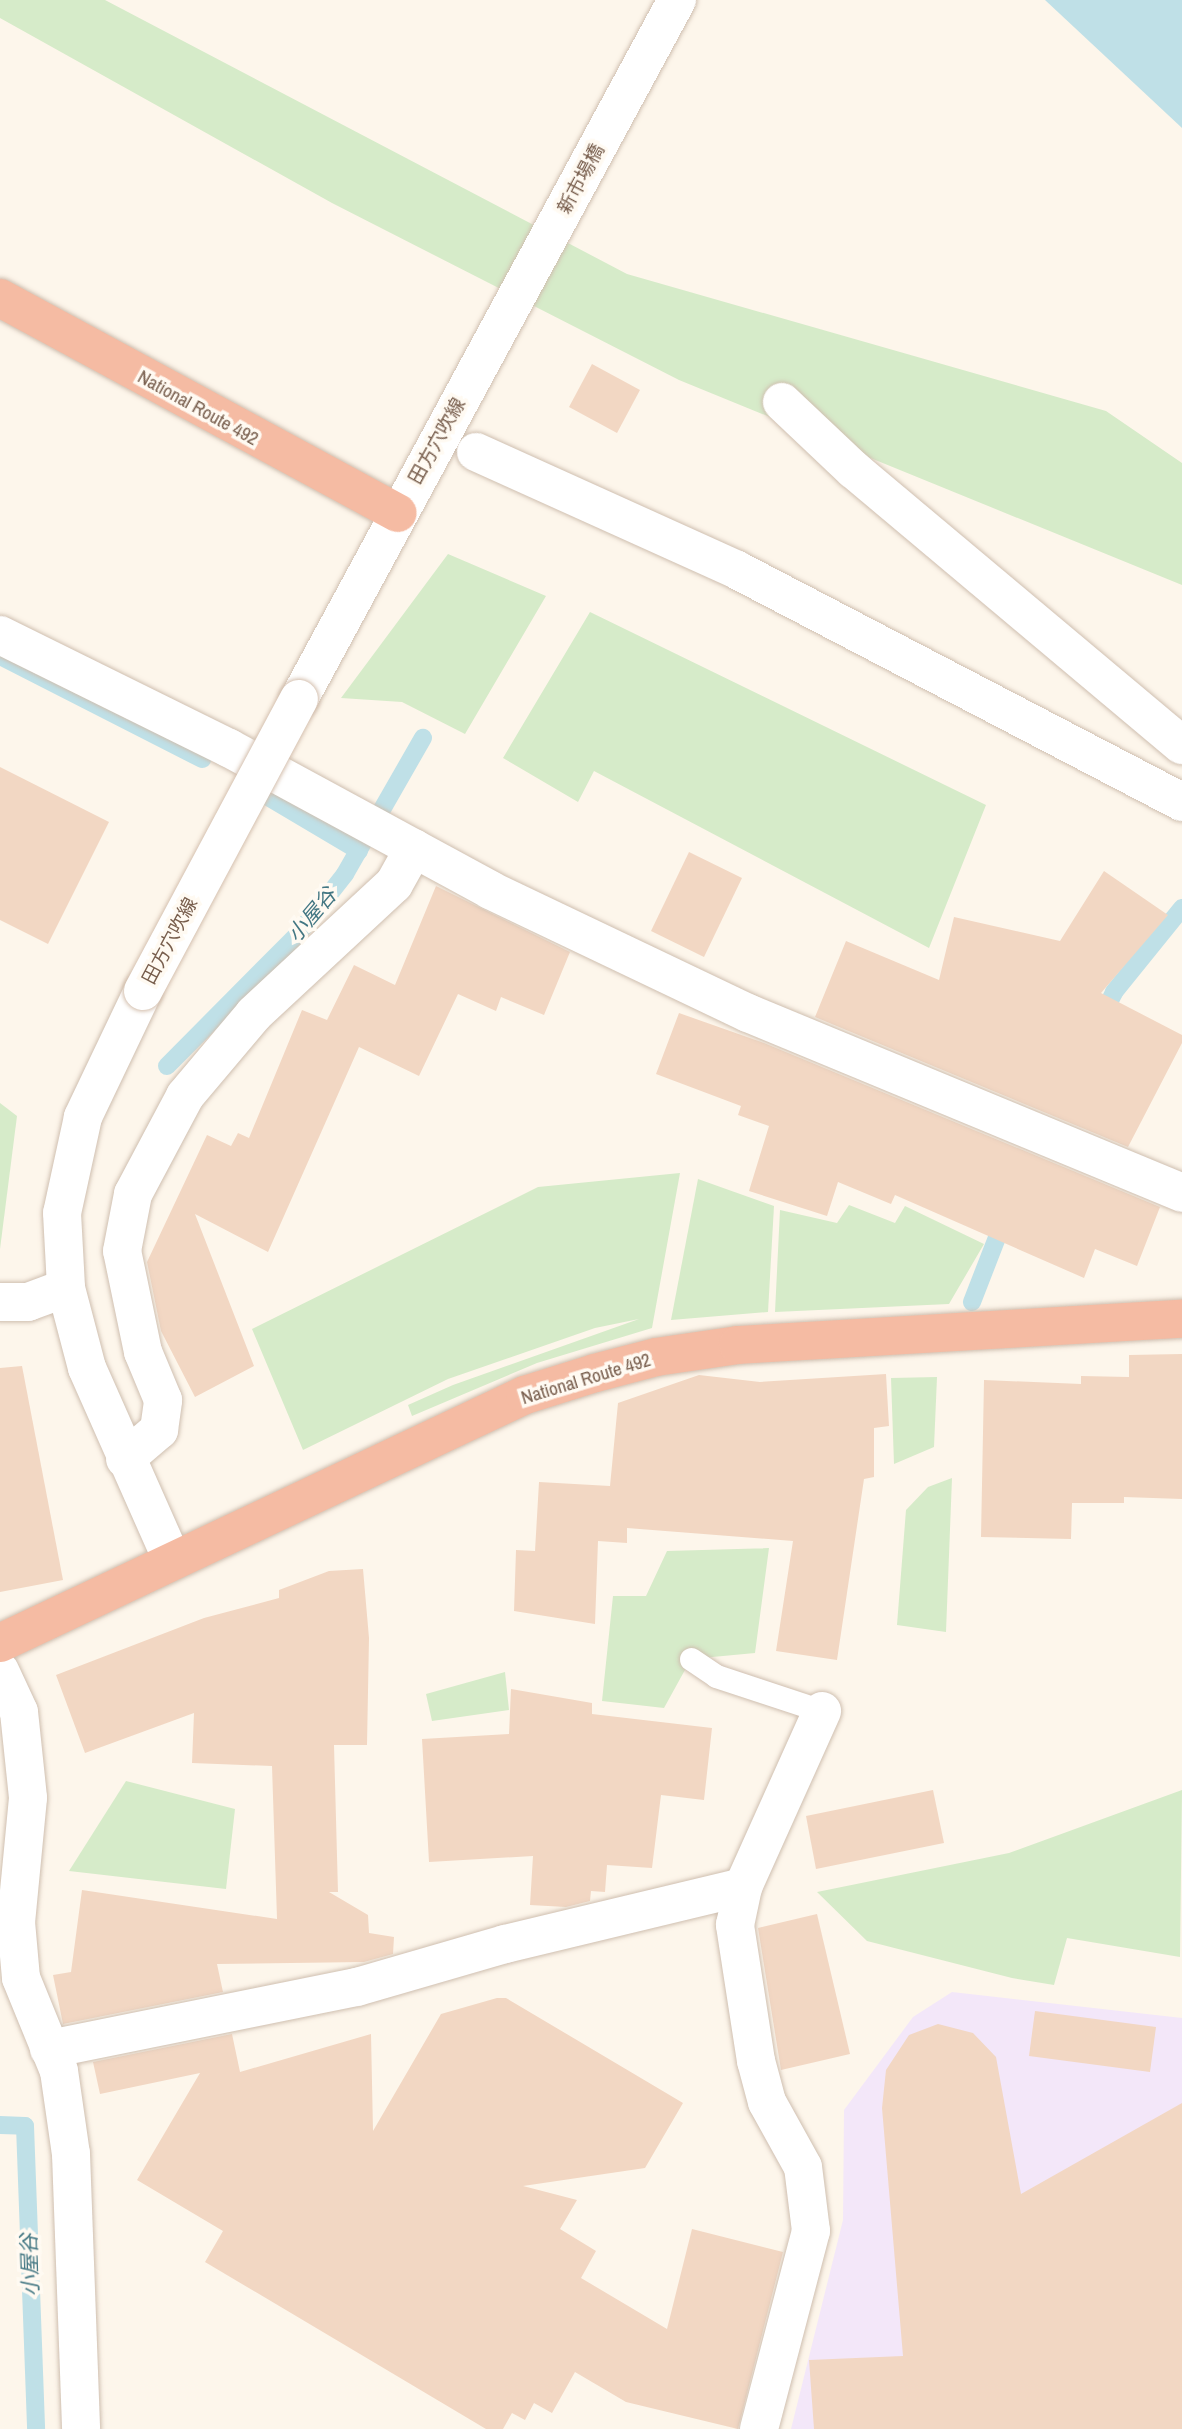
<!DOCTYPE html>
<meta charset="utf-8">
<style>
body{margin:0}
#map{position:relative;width:1182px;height:2429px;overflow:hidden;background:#fdf6eb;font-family:"Archivo Narrow","Noto Sans JP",sans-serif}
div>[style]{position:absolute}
.education>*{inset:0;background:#f3e7f9}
.green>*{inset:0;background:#d6ebc9}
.water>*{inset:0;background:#bfe0e7}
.stream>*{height:18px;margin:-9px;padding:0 9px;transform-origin:9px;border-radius:9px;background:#bfe0e7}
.building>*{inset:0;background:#f2d7c3}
.roads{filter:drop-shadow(0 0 2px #cfbfb0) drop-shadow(0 0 2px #cfbfb0)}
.lane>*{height:23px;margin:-11.5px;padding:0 11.5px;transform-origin:11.5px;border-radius:11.5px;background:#fff}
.street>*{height:38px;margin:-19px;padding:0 19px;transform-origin:19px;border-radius:19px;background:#fff}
.secondary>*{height:38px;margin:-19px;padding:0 19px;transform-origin:19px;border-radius:19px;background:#fff}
.highway>*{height:38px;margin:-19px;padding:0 19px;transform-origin:19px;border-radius:19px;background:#f5bba3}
.bridges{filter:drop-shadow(0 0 2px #d5c1b0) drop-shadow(0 0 2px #d5c1b0)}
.secondary-bridge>*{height:38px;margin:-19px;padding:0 19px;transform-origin:19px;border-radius:19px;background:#fff}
span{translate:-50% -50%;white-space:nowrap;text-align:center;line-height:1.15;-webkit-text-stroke:7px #fffaf2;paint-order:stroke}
.street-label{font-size:19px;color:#785e4d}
.water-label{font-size:21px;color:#437783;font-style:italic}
</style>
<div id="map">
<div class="education">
<i style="clip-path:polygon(952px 1992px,1182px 2018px,1182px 2429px,791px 2429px,843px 2220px,844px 2110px,913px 2017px)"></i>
</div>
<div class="green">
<i style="clip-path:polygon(0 0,105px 0,627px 274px,1106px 411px,1182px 463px,1182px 585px,679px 380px,332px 203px,0 18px)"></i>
<i style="clip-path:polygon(448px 554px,546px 596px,465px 734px,402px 702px,341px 698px)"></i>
<i style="clip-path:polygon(590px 612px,986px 805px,929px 948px,594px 771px,578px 802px,503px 758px)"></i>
<i style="clip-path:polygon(0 1103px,17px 1116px,0 1249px)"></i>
<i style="clip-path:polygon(680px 1173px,652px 1328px,537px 1363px,412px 1416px,408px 1405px,453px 1385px,639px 1319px,595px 1328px,448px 1379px,303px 1450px,252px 1329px,538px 1187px)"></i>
<i style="clip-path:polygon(698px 1179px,774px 1206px,768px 1312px,671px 1320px)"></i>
<i style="clip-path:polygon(849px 1205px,895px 1223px,905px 1206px,984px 1244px,949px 1304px,775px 1312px,780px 1210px,837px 1223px)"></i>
<i style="clip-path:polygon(937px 1377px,934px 1447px,894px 1464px,891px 1378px)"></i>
<i style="clip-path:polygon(952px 1478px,946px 1632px,897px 1625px,906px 1510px,928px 1487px)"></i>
<i style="clip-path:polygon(769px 1548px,755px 1653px,691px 1659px,664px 1708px,602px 1701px,613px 1596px,646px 1596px,667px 1551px)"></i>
<i style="clip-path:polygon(505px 1672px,509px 1710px,432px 1721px,426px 1694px)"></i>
<i style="clip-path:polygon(126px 1781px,235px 1809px,226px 1889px,69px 1871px)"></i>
<i style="clip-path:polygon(1182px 1790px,1180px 1957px,1067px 1938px,1054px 1985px,1012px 1978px,867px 1941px,817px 1892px,1009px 1853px)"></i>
</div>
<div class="water">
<i style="clip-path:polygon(1045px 0,1182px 0,1182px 128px)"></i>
</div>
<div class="stream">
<i style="left:0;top:656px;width:227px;rotate:27deg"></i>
<i style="left:248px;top:785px;width:129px;rotate:30.7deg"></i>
<i style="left:1100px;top:1020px;width:31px;rotate:-63deg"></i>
<i style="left:1114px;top:992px;width:108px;rotate:-51deg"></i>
<i style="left:167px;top:1066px;width:186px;rotate:-45.2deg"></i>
<i style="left:298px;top:934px;width:76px;rotate:-51.9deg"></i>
<i style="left:345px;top:874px;width:157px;rotate:-60.2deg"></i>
<i style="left:972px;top:1302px;width:91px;rotate:-68.8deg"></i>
<i style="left:0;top:2125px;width:25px;rotate:2deg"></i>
<i style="left:25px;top:2126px;width:303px;rotate:87.9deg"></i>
</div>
<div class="building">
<i style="clip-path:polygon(592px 364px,640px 390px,617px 433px,569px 407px)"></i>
<i style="clip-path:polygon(0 767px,109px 822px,48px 944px,0 920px)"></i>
<i style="clip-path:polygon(689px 852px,742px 878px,704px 957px,651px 931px)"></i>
<i style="clip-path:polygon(1104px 871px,1168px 915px,1101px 993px,1182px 1035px,1182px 1043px,1128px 1147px,815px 1017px,846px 941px,939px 980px,954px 917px,1060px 941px)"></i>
<i style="clip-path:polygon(436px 886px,570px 952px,544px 1015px,501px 997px,496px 1011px,458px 994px,419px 1076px,359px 1047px,268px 1252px,195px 1214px,254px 1366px,195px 1397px,161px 1331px,147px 1262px,207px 1135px,231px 1146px,238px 1133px,249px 1138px,302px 1010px,327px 1020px,354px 965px,395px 985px)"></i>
<i style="clip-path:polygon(679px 1013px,764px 1043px,1160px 1207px,1137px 1266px,1095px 1249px,1084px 1278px,895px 1195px,891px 1204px,838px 1182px,827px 1216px,749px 1191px,769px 1126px,738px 1115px,741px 1106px,656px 1074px)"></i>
<i style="clip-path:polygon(1182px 1354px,1182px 1499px,1124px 1497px,1124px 1503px,1072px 1503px,1071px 1539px,981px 1537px,984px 1380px,1081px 1384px,1081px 1376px,1129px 1377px,1129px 1355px)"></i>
<i style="clip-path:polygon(22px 1366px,63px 1580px,0 1592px,0 1368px)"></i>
<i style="clip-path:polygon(886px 1374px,889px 1426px,874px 1428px,874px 1477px,864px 1479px,837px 1660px,776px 1651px,793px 1541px,627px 1528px,627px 1543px,598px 1541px,595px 1624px,514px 1611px,516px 1550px,535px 1551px,539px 1482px,610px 1486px,618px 1403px,699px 1375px,760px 1382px)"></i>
<i style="clip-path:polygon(363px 1569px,369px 1638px,367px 1745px,334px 1745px,338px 1892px,329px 1892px,368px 1915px,369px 1933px,394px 1937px,393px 1954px,364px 1962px,217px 1964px,223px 1992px,63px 2024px,53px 1975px,71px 1972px,82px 1890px,277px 1919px,272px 1766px,192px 1763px,194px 1713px,85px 1753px,56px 1675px,204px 1618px,279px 1598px,279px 1590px,329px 1571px)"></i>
<i style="clip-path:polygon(511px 1689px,592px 1703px,592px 1714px,712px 1728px,704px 1800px,661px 1795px,652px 1868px,607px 1865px,605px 1892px,591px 1891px,590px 1901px,566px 1907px,530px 1905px,533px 1856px,429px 1862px,422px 1739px,509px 1734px)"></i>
<i style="clip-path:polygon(933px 1790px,944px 1843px,816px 1869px,806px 1816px)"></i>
<i style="clip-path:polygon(817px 1914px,850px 2054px,781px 2070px,758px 1928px)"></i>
<i style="clip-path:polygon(497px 1998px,506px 1998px,683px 2103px,645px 2168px,523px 2186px,577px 2200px,560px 2229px,596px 2251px,581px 2278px,667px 2329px,692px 2229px,783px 2252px,738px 2429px,626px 2402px,575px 2372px,552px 2413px,534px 2403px,525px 2420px,512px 2413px,503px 2429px,486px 2429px,205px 2262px,223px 2231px,137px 2180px,200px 2073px,100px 2094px,93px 2062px,232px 2034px,240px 2072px,371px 2034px,373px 2131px,441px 2014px)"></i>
<i style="clip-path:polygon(1035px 2011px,1156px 2027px,1150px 2072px,1029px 2056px)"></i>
<i style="clip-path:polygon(938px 2024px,973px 2033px,996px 2057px,1021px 2194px,1182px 2103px,1182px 2429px,814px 2429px,809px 2360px,903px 2356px,882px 2108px,886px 2070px,909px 2035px)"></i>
</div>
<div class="roads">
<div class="lane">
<i style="left:691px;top:1659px;width:30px;rotate:34deg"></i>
<i style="left:716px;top:1676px;width:112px;rotate:18.3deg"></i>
</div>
<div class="street">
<i style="left:782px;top:402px;width:99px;rotate:43.4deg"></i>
<i style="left:854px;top:470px;width:428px;rotate:40deg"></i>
<i style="left:476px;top:452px;width:286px;rotate:24.3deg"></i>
<i style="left:737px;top:570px;width:502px;rotate:27.54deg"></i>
<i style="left:0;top:635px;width:255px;rotate:26.3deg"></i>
<i style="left:229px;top:748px;width:297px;rotate:28.5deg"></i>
<i style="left:490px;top:890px;width:286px;rotate:25.5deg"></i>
<i style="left:748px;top:1013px;width:470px;rotate:22.5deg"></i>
<i style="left:0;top:1302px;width:28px"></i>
<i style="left:28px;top:1302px;width:40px;rotate:-20.2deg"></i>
<i style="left:125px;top:1459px;width:45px;rotate:-40.5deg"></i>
<i style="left:159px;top:1430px;width:30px;rotate:-82deg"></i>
<i style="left:163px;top:1400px;width:52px;rotate:-112.6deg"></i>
<i style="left:143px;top:1352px;width:103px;rotate:-101.7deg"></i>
<i style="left:122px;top:1251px;width:58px;rotate:-79.1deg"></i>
<i style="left:133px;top:1194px;width:111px;rotate:-62deg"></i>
<i style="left:185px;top:1096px;width:107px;rotate:-49.9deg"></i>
<i style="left:254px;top:1014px;width:191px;rotate:-42.9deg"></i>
<i style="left:394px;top:884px;width:41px;rotate:-60.9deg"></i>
<i style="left:0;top:1671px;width:45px;rotate:65.1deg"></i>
<i style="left:19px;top:1712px;width:86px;rotate:84deg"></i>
<i style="left:28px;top:1798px;width:125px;rotate:95.5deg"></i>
<i style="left:16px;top:1922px;width:56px;rotate:84.9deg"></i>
<i style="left:21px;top:1978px;width:100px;rotate:67.8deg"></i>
<i style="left:59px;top:2071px;width:84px;rotate:81.8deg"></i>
<i style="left:71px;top:2154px;width:275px;rotate:87.9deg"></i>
<i style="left:49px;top:2049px;width:314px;rotate:-11.4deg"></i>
<i style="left:357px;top:1987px;width:154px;rotate:-16.2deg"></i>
<i style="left:505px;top:1944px;width:245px;rotate:-13.5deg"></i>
<i style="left:759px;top:2429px;width:205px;rotate:-75.3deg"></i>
<i style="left:811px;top:2231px;width:64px;rotate:-97.1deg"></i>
<i style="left:803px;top:2167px;width:74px;rotate:-119deg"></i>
<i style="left:767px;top:2102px;width:42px;rotate:-105deg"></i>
<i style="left:756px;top:2061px;width:138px;rotate:-98.8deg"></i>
<i style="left:735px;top:1925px;width:39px;rotate:-78deg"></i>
<i style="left:743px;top:1887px;width:193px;rotate:-65.8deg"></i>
</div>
<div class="secondary">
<i style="left:299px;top:699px;width:795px;rotate:-61.6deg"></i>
<i style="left:143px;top:991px;width:140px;rotate:115.5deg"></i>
<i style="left:83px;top:1117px;width:98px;rotate:102.3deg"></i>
<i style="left:62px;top:1213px;width:75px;rotate:86.9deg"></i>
<i style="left:66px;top:1288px;width:83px;rotate:75.3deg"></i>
<i style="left:87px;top:1368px;width:210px;rotate:66.1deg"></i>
</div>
<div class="highway">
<i style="left:0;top:298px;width:452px;rotate:28.4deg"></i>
<i style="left:0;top:1643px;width:581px;rotate:-25.29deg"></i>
<i style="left:525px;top:1395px;width:73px;rotate:-17.4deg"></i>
<i style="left:595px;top:1373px;width:63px;rotate:-14.7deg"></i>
<i style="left:656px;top:1357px;width:83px;rotate:-8.3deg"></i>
<i style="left:738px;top:1345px;width:445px;rotate:-3.4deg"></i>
</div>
</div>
<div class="bridges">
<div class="secondary-bridge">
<i style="left:143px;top:991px;width:331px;rotate:-61.9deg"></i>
</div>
</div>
<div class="street-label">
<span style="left:581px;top:179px;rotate:-62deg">新市場橋</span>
<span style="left:198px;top:408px;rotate:29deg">National Route 492</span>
<span style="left:437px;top:441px;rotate:-61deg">田方穴吹線</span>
<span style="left:170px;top:941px;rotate:-62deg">田方穴吹線</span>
<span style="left:586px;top:1379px;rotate:-17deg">National Route 492</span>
</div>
<div class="water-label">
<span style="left:312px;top:915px;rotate:-50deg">小屋谷</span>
<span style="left:30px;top:2265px;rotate:-92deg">小屋谷</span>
</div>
</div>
